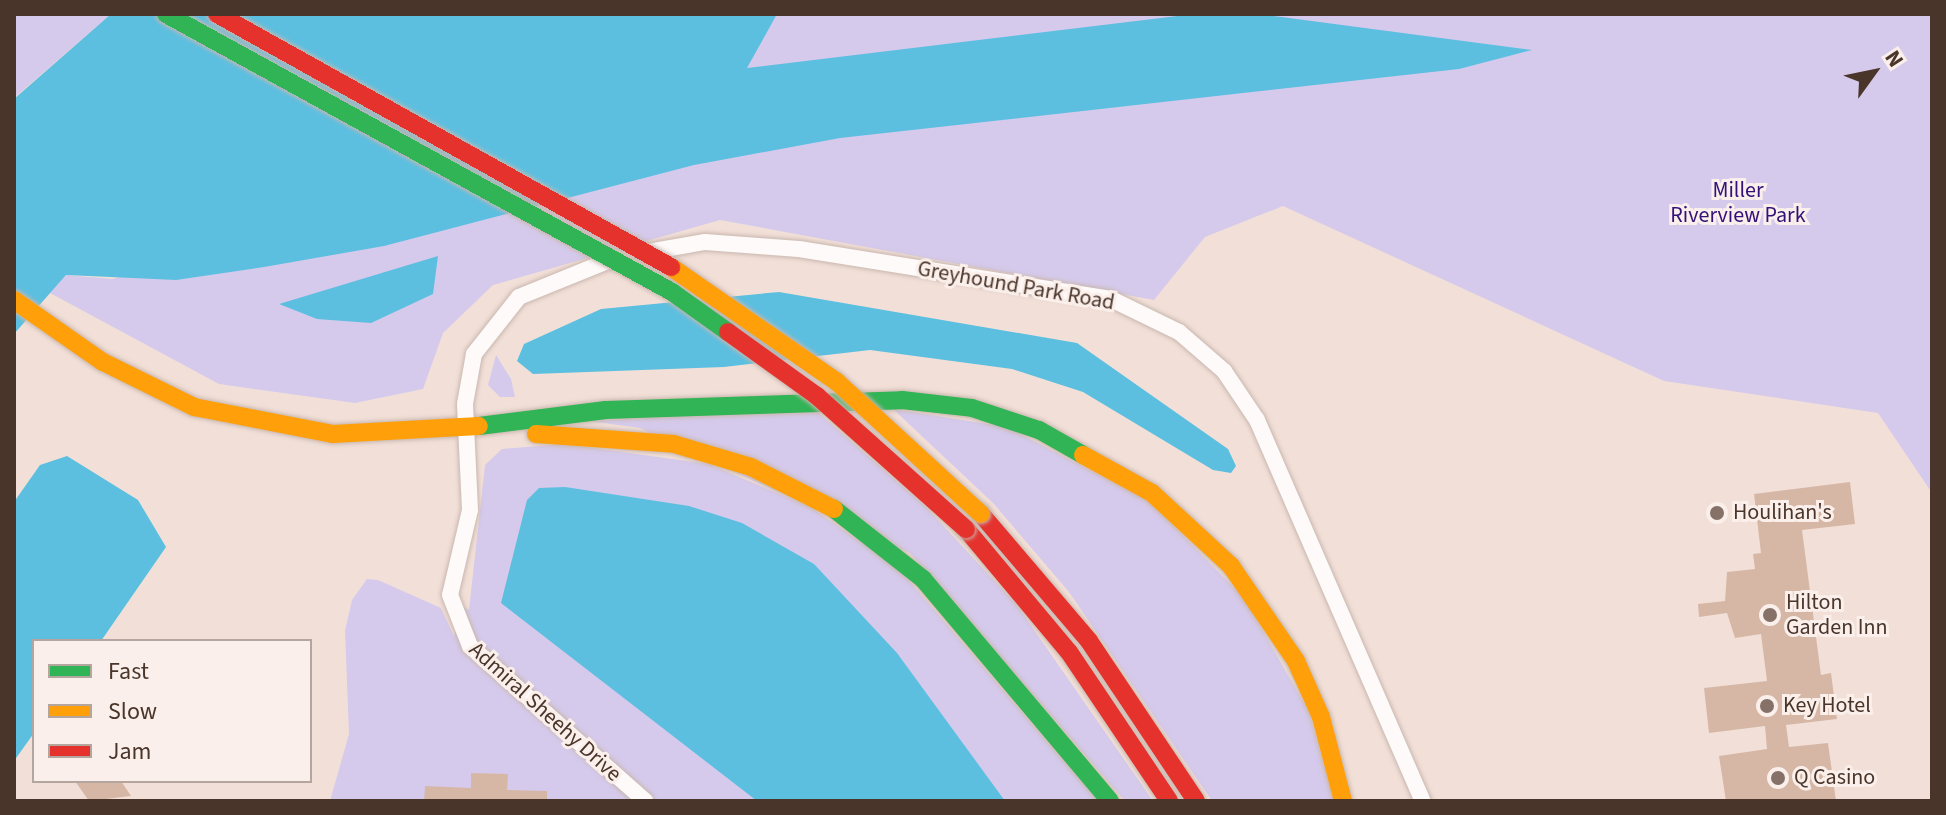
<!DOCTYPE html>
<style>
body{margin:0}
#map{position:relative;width:1946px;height:815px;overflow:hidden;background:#f2e0d8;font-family:"Source Sans 3",sans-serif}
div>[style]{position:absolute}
.green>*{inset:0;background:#d5caec}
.water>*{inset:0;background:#5cbfe0}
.building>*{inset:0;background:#d6b7a6}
.roads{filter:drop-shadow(0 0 2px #c9b7af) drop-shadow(0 0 2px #c9b7af)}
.street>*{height:16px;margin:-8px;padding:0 8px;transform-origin:8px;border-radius:8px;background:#fdfaf9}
.fast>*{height:18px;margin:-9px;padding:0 9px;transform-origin:9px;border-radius:9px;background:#30b455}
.slow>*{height:18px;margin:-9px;padding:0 9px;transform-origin:9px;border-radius:9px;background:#ff9f0a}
.jam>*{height:18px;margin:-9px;padding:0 9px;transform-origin:9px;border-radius:9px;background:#e5322d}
.bridges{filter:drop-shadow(0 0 2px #c9b7af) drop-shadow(0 0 2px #c9b7af)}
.fast-bridge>*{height:18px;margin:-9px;padding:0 9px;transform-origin:9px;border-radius:9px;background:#30b455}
.slow-bridge>*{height:18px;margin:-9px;padding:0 9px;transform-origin:9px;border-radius:9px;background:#ff9f0a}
.jam-bridge>*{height:18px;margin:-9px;padding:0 9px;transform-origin:9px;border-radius:9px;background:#e5322d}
.dots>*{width:22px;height:22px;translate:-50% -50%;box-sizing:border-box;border:4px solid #faefea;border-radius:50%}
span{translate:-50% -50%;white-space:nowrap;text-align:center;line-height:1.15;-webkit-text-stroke:6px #faefea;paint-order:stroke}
.park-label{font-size:22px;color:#331179}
.street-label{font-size:22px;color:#4a352b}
.poi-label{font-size:22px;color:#4a352b}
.left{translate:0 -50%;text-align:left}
.frame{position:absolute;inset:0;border:16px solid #4a352b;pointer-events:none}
.legend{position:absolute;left:32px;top:639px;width:280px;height:144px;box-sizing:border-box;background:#faefea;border:2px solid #b4a59e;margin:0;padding:10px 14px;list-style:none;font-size:24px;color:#4a352b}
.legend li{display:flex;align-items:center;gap:16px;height:40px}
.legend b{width:40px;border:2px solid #b4a59e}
.north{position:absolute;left:1834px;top:32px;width:80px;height:80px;-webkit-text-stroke:6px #faefea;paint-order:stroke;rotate:57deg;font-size:22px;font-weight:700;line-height:32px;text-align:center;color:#4a352b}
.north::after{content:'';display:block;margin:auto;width:28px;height:36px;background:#4a352b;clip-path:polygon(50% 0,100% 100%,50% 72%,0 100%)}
</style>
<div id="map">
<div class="green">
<i style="clip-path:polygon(14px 14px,111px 14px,14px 98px)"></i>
<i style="clip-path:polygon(697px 14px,1932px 14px,1932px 493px,1878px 413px,1664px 381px,1283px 206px,1205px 237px,1154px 300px,720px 220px,493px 285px,443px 333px,423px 389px,355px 403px,219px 384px,50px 293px,66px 275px,113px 279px,746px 68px)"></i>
<i style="clip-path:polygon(496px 355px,511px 379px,515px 397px,500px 397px,488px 385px)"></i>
<i style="clip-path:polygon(814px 409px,924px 505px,1016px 604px,1153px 801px,1125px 801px,910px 553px,640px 428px,589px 421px)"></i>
<i style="clip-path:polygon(893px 409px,1007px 427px,1149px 501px,1244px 598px,1309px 712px,1334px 801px,1212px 801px,1069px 592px,993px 503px)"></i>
<i style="clip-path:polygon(564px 444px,709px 464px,810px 507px,898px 568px,1098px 801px,330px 801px,349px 734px,345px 631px,352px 600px,367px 579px,378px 580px,441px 608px,454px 636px,463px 607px,469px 610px,485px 465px,502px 449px)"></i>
</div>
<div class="water">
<i style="clip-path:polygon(111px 14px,777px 14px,747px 68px,1194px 14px,1259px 14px,1532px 50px,1459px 69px,840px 138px,694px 165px,384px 246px,264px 267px,176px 280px,66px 275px,14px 334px,14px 99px)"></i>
<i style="clip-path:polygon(438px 256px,433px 294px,371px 323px,317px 319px,279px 304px)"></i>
<i style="clip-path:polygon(779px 292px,1077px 343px,1228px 449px,1236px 466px,1231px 473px,1213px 470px,1083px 392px,1012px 369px,870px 350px,724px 367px,533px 374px,517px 361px,524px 344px,601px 309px)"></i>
<i style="clip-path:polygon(67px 456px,138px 500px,166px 547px,101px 641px,34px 641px,34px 733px,14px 761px,14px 502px,40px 465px)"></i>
<i style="clip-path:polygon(565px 487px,689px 506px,742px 523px,814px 564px,897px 653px,1005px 801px,757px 801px,501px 603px,527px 500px,539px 488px)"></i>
</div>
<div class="building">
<i style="clip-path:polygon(1850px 482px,1855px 524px,1802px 530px,1821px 675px,1831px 673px,1837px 719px,1786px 725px,1789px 747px,1828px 743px,1836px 801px,1726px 801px,1719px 756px,1767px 749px,1765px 726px,1709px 733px,1704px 688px,1767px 681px,1761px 634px,1735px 638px,1727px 613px,1699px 617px,1698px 604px,1725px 601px,1727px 572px,1755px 569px,1753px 554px,1761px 553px,1754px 494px)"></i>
<i style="clip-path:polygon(471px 773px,508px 774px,507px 790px,547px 791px,547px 801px,424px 801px,425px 786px,471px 788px)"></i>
<i style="clip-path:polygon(75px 781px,121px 781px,131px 796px,89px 801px)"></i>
</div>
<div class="roads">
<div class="street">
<i style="left:648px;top:252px;width:58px;rotate:-10deg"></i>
<i style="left:705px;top:242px;width:94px;rotate:4.3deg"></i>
<i style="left:799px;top:249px;width:316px;rotate:9.1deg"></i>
<i style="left:1111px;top:299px;width:76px;rotate:25.9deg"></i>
<i style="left:1179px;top:332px;width:60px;rotate:40.9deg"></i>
<i style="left:1224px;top:371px;width:59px;rotate:56deg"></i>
<i style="left:1257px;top:420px;width:416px;rotate:66.5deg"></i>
<i style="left:610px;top:260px;width:98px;rotate:157.9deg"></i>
<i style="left:519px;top:297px;width:73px;rotate:128.3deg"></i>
<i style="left:474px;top:354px;width:51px;rotate:100.2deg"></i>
<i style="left:465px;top:404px;width:106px;rotate:87.3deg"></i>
<i style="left:470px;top:510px;width:87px;rotate:103.2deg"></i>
<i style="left:450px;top:595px;width:55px;rotate:68.6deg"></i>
<i style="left:470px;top:646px;width:234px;rotate:41.5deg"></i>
</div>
<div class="fast">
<i style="left:479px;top:426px;width:128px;rotate:-7.2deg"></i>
<i style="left:606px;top:410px;width:296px;rotate:-1.9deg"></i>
<i style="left:902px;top:400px;width:70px;rotate:6.5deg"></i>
<i style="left:972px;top:408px;width:71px;rotate:18.2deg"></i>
<i style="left:1039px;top:430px;width:51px;rotate:29.6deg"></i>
<i style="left:834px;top:509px;width:113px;rotate:38.2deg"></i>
<i style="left:923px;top:579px;width:290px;rotate:49.9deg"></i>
</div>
<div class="slow">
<i style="left:14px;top:300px;width:108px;rotate:34.9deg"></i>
<i style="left:103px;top:362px;width:102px;rotate:26.3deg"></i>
<i style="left:194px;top:407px;width:142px;rotate:11deg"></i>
<i style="left:333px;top:434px;width:146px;rotate:-3.1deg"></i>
<i style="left:536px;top:434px;width:138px;rotate:4.1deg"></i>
<i style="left:674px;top:444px;width:80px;rotate:16.6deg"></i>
<i style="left:751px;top:467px;width:93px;rotate:26.8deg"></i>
<i style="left:1083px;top:455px;width:79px;rotate:28.8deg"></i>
<i style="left:1152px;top:493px;width:108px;rotate:42.7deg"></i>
<i style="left:1231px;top:566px;width:115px;rotate:55.6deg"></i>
<i style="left:1296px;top:661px;width:61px;rotate:65.9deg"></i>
<i style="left:1321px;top:717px;width:87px;rotate:75.3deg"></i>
</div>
<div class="jam">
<i style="left:981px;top:514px;width:167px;rotate:49.6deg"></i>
<i style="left:1089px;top:641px;width:192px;rotate:56.2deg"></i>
<i style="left:966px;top:529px;width:160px;rotate:50.1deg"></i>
<i style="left:1069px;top:652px;width:179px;rotate:56.1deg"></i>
</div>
</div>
<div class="bridges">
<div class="fast-bridge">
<i style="left:166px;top:14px;width:577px;rotate:28.78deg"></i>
<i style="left:672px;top:292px;width:69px;rotate:35.5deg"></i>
</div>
<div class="slow-bridge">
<i style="left:671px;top:267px;width:202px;rotate:34.7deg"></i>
<i style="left:837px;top:382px;width:195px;rotate:42.5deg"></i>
</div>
<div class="jam-bridge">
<i style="left:217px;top:14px;width:520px;rotate:29.13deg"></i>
<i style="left:728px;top:332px;width:110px;rotate:35.7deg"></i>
<i style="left:817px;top:396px;width:200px;rotate:41.8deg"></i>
</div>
</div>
<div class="dots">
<i style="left:1717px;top:513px;background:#857168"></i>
<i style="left:1770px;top:615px;background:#857168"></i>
<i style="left:1767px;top:706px;background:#857168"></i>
<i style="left:1778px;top:778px;background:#857168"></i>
</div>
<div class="park-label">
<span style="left:1738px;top:203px">Miller<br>Riverview Park</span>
</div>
<div class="street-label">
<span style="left:1016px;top:286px;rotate:10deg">Greyhound Park Road</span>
<span style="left:545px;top:712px;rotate:42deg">Admiral Sheehy Drive</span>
</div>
<div class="poi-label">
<span class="left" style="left:1733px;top:513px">Houlihan's</span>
<span class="left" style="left:1786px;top:615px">Hilton<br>Garden Inn</span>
<span class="left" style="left:1783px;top:706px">Key Hotel</span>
<span class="left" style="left:1794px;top:778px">Q Casino</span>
</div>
<div class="frame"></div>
<ul class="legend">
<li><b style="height:10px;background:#30b455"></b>Fast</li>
<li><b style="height:10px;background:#ff9f0a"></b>Slow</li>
<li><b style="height:10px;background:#e5322d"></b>Jam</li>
</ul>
<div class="north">N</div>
</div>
